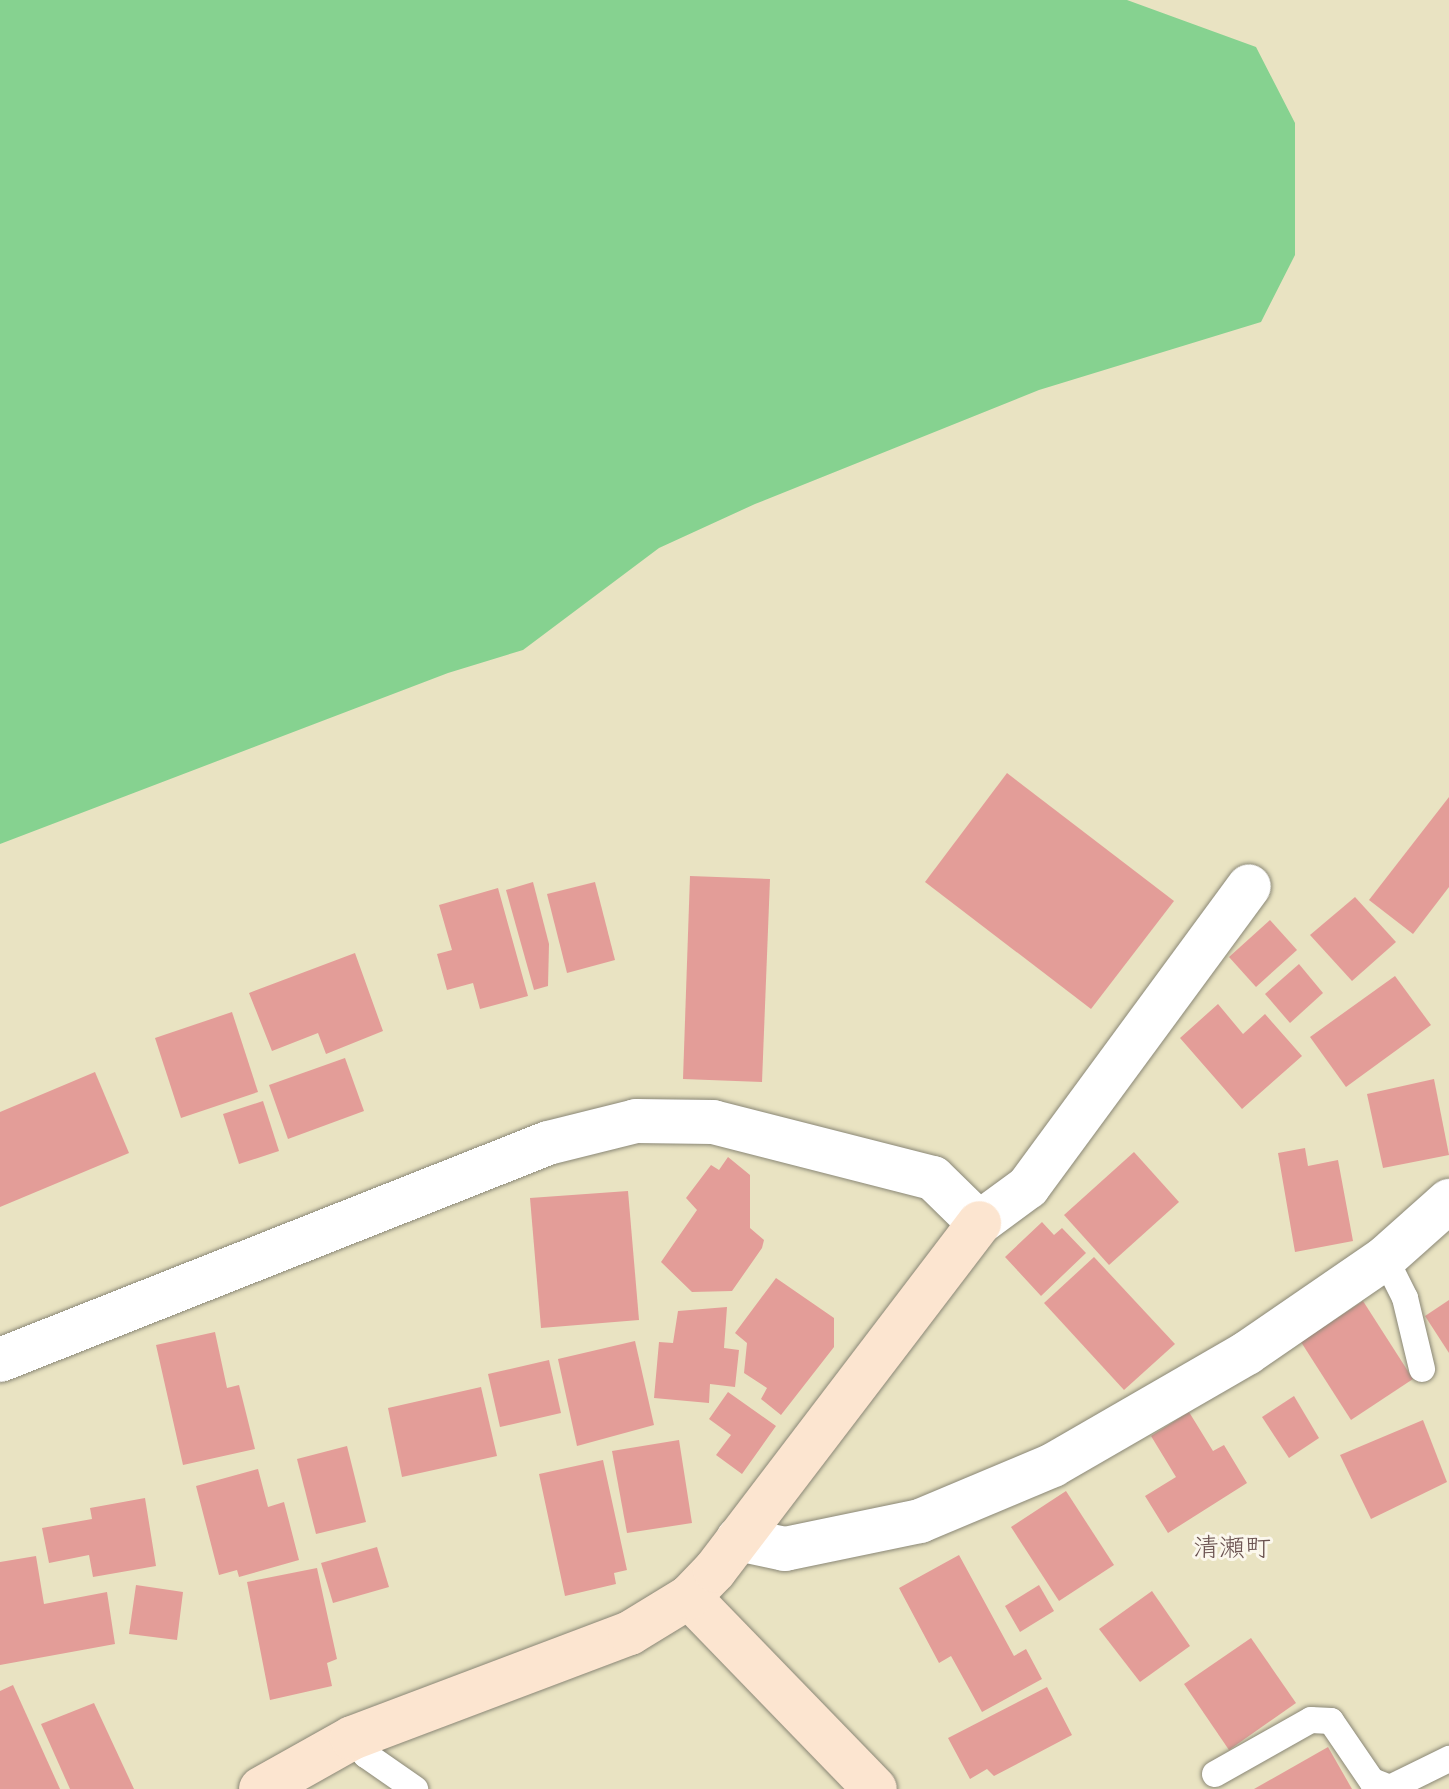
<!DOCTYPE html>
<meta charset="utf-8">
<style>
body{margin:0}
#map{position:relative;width:1449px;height:1789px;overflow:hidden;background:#e9e3c2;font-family:"Gochi Hand","Klee One",sans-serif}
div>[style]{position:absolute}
.green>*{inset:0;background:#86d290}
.building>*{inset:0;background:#e39d98}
.roads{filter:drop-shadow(0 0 2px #8a8776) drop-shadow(0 0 2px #8a8776)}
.lane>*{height:26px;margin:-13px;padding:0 13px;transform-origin:13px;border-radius:13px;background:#fff}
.street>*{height:44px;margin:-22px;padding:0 22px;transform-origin:22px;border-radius:22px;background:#fff}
.secondary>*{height:44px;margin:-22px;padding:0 22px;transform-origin:22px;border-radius:22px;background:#fce5d0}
span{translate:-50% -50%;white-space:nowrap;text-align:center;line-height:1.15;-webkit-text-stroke:6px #fbf7ec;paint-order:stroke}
.neighbourhood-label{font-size:26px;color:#6b5351}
</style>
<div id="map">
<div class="green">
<i style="clip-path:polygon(0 0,1127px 0,1256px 47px,1295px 123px,1295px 255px,1261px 322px,1039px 390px,755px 504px,659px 548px,523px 650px,448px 673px,0 844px)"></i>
</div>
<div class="building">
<i style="clip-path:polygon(1007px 773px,1174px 901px,1091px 1009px,925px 882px)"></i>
<i style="clip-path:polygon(1449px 797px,1449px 887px,1413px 934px,1369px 900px)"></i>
<i style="clip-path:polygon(690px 876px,770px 879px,762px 1082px,683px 1079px)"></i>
<i style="clip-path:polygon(533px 882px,549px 944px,548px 986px,534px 990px,506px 890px)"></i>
<i style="clip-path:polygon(595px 882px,615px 960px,567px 973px,547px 894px)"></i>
<i style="clip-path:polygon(498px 888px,528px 996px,480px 1009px,473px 983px,447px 990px,437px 954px,452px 950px,439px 905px)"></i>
<i style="clip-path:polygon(1355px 897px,1396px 942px,1352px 981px,1310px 935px)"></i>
<i style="clip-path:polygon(1270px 920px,1297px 950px,1256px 987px,1229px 957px)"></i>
<i style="clip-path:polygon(355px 953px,383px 1031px,326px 1054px,318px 1033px,272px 1051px,249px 993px)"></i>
<i style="clip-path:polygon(1299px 964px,1323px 993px,1290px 1023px,1265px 994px)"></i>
<i style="clip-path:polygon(1395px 976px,1431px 1025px,1346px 1087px,1310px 1037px)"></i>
<i style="clip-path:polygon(1218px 1004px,1243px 1034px,1265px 1014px,1302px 1056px,1242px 1109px,1180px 1038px)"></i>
<i style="clip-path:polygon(232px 1012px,258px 1092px,181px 1118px,155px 1038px)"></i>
<i style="clip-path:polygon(345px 1058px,364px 1111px,288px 1139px,269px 1085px)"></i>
<i style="clip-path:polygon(95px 1072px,129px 1153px,0 1207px,0 1112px)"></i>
<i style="clip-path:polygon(1434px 1079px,1449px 1155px,1383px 1168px,1367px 1094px)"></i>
<i style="clip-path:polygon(263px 1101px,279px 1151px,239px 1164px,223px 1114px)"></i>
<i style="clip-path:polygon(1305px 1148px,1308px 1166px,1338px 1160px,1353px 1241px,1295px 1252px,1278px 1153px)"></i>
<i style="clip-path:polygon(1134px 1152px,1179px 1202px,1109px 1265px,1064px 1215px)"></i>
<i style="clip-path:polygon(728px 1157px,750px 1175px,750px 1228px,764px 1240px,762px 1248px,732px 1291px,692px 1292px,661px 1262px,697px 1210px,686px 1198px,711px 1165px,719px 1170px)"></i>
<i style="clip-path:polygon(628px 1191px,639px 1320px,541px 1328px,530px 1198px)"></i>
<i style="clip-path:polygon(1042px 1222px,1054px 1235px,1062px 1228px,1086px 1253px,1041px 1296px,1005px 1257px)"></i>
<i style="clip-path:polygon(1094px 1257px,1175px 1344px,1124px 1390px,1044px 1303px)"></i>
<i style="clip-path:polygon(776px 1278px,834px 1318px,834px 1347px,781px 1415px,761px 1399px,767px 1388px,744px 1373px,747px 1343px,735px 1333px)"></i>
<i style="clip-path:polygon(1449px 1300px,1449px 1353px,1425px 1316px)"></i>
<i style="clip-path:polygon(1363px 1301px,1413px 1379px,1351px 1420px,1301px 1342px)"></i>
<i style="clip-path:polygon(727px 1307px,724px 1348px,739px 1350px,735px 1387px,710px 1384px,709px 1403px,654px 1398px,659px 1342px,673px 1343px,678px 1311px)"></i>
<i style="clip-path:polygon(215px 1332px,227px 1388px,239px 1385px,255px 1449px,183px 1465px,156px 1345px)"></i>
<i style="clip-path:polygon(635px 1341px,654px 1425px,577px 1446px,558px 1359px)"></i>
<i style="clip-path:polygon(549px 1360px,561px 1413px,500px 1427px,488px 1374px)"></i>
<i style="clip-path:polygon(481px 1387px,497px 1456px,402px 1477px,388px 1408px)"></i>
<i style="clip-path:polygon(728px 1392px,776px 1426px,742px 1474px,716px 1455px,731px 1435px,709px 1419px)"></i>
<i style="clip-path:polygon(1294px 1396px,1319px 1438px,1289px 1458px,1262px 1417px)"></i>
<i style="clip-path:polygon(1189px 1412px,1213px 1451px,1224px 1445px,1247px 1483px,1168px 1533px,1145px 1496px,1176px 1477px,1151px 1436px)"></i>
<i style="clip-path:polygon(1423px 1420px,1447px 1482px,1371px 1519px,1340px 1455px)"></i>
<i style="clip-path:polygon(679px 1440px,692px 1523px,627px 1533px,612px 1451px)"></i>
<i style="clip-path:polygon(347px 1446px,366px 1522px,316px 1534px,297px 1459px)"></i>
<i style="clip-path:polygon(603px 1460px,627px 1570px,614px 1573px,616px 1584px,565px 1596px,539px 1474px)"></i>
<i style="clip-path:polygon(258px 1469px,268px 1507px,284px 1502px,299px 1560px,239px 1577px,237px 1570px,219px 1575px,196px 1486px)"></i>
<i style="clip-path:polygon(1066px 1491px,1114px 1565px,1059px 1601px,1011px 1527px)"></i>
<i style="clip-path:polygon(145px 1498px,156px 1566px,93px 1577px,89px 1555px,49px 1563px,42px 1528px,92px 1519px,90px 1508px)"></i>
<i style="clip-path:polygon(377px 1547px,389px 1587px,333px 1603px,321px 1563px)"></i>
<i style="clip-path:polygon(959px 1555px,1014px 1656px,1026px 1649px,1042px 1679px,982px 1712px,951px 1656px,939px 1663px,899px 1588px)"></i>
<i style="clip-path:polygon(36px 1556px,44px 1604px,107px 1592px,115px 1644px,0 1665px,0 1562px)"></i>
<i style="clip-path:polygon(317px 1568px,337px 1659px,327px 1663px,332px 1686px,270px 1700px,247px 1582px)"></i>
<i style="clip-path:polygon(136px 1585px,183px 1592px,177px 1640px,129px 1634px)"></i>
<i style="clip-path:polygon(1039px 1585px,1054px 1611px,1020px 1632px,1005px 1606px)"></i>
<i style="clip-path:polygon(1152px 1591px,1190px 1646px,1140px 1682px,1099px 1629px)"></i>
<i style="clip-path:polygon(1251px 1638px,1296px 1703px,1229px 1750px,1184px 1684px)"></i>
<i style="clip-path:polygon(13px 1685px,60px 1789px,0 1789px,0 1691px)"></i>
<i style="clip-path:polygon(1047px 1687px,1072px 1735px,994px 1776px,987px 1769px,970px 1779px,948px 1738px)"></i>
<i style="clip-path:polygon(94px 1703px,134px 1789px,70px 1789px,41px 1724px)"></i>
<i style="clip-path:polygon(1328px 1747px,1352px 1789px,1254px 1789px)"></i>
</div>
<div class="roads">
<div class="lane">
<i style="left:1385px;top:1258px;width:45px;rotate:63.4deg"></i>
<i style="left:1405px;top:1298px;width:73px;rotate:76.5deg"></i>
<i style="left:352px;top:1738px;width:22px;rotate:51deg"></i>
<i style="left:366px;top:1755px;width:60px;rotate:34.8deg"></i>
<i style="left:1215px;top:1774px;width:110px;rotate:-29.4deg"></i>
<i style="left:1311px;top:1720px;width:20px;rotate:3deg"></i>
<i style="left:1331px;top:1721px;width:73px;rotate:55.7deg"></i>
<i style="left:1372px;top:1781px;width:19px;rotate:21deg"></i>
<i style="left:1390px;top:1788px;width:66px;rotate:-26.2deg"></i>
</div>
<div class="street">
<i style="left:0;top:1360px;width:589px;rotate:-21.6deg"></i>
<i style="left:548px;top:1143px;width:91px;rotate:-14deg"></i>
<i style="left:636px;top:1121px;width:77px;rotate:0.7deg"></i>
<i style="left:713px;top:1122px;width:227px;rotate:14.3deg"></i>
<i style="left:933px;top:1178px;width:64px;rotate:44.4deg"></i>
<i style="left:979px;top:1223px;width:61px;rotate:-36.3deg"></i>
<i style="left:1028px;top:1187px;width:373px;rotate:-53.7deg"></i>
<i style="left:738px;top:1539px;width:48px;rotate:12deg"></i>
<i style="left:785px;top:1549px;width:138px;rotate:-11.7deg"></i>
<i style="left:920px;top:1521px;width:144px;rotate:-22.8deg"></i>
<i style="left:1053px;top:1465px;width:224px;rotate:-30deg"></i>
<i style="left:1247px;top:1353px;width:168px;rotate:-34.5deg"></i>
<i style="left:1385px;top:1258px;width:86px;rotate:-41.7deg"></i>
</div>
<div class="secondary">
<i style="left:689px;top:1597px;width:267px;rotate:45.9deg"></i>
<i style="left:261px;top:1789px;width:104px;rotate:-29.3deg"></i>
<i style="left:352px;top:1738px;width:297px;rotate:-20.7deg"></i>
<i style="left:630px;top:1633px;width:69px;rotate:-31.4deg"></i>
<i style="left:689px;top:1597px;width:37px;rotate:-46deg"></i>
<i style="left:715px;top:1570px;width:436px;rotate:-52.7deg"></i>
</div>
</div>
<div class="neighbourhood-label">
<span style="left:1232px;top:1552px">清瀬町</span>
</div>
</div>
